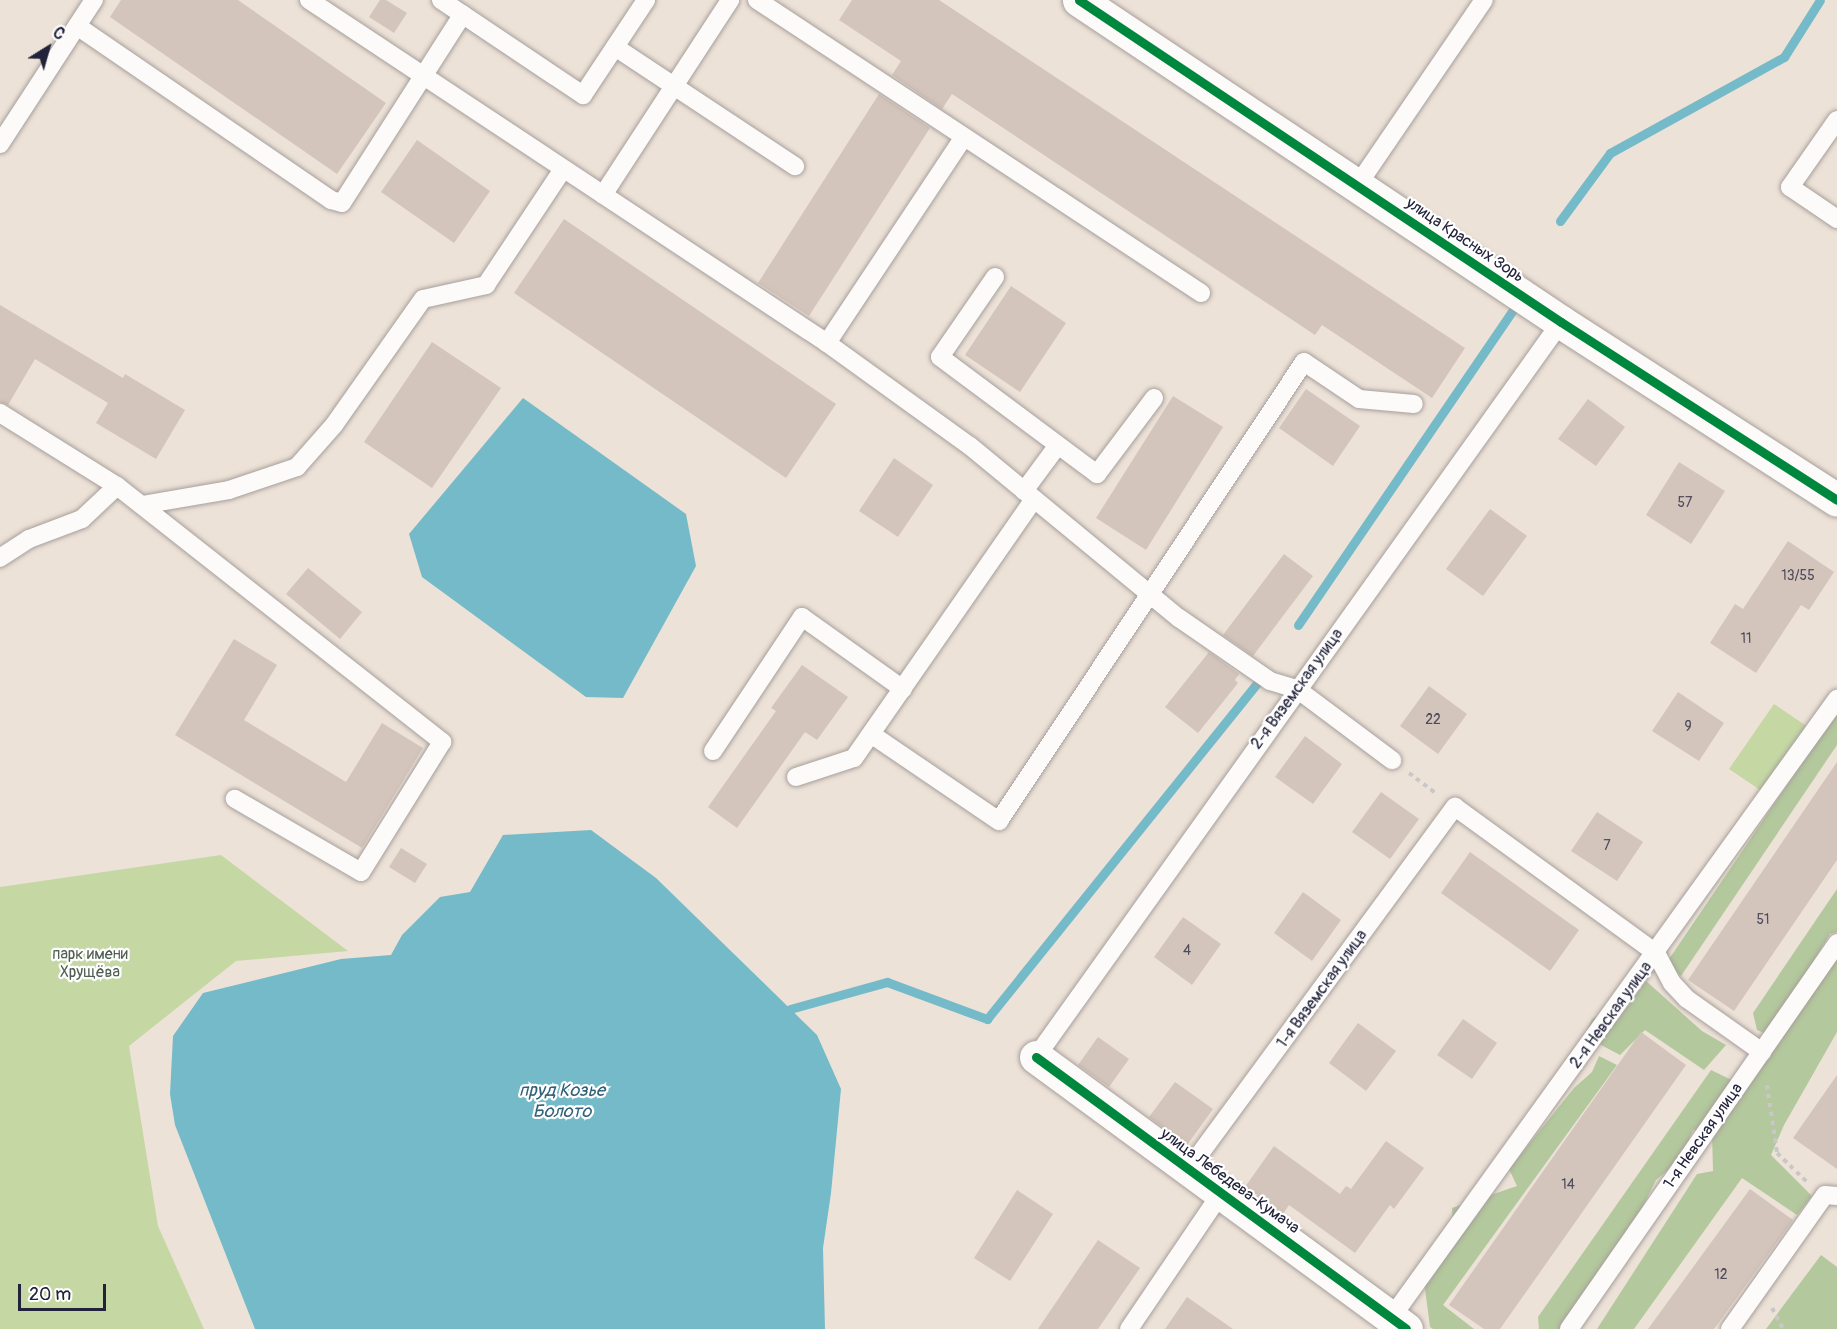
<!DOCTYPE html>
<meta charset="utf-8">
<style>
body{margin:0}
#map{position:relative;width:1837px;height:1329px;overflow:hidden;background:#ede2d7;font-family:Pangolin,sans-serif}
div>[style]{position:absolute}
.green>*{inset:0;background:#c5d8a4}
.forest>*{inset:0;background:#b3c89c}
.water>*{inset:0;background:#75bac8}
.stream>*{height:9px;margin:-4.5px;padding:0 4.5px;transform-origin:4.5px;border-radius:4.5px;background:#75bac8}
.building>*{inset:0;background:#d4c5bc}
.path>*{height:4px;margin-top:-2px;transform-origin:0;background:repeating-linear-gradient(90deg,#cac8c7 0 4.5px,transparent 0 9px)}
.roads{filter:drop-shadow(0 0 2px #a69f9c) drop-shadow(0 0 2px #a69f9c)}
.service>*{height:18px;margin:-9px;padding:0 9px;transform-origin:9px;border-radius:9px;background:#fcfbf9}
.minor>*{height:33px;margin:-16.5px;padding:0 16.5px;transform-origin:16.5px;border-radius:16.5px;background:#fcfbf9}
.cycleway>*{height:9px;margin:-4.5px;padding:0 4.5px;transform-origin:4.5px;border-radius:4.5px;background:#00873e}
span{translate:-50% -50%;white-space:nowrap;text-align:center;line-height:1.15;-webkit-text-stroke:4.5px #fff;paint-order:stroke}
.number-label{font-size:14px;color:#4e4b5b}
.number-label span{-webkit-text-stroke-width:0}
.street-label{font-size:16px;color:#22223b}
.park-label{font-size:16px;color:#505f51}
.water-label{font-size:18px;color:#305f78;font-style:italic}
.north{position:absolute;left:18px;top:18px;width:60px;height:60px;-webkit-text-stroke:4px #fff;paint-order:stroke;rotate:37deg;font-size:16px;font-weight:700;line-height:24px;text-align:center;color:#22223b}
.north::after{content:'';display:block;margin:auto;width:21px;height:27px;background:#22223b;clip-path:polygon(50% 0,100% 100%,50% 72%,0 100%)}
.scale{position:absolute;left:18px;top:1284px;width:88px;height:27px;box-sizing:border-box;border:3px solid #22223b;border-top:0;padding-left:8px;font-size:18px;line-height:21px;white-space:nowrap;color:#22223b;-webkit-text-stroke:4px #fff;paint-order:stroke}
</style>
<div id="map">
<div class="green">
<i style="clip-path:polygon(1774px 704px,1808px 727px,1763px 792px,1729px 769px)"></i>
<i style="clip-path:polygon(221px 855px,348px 951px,236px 961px,129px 1046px,158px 1226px,204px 1329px,0 1329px,0 887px)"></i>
</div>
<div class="forest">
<i style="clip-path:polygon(1837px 711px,1837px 745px,1681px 976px,1665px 965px)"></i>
<i style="clip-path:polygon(1837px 889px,1837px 932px,1830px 934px,1769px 1035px,1757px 1030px,1753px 1013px)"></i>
<i style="clip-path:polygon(1837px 946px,1837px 1032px,1784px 1125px,1771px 1155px,1812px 1196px,1797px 1215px,1742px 1178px,1634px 1329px,1597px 1329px,1697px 1174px,1713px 1171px,1712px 1132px,1693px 1130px,1681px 1159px,1656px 1180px,1640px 1212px,1611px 1252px,1580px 1317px,1571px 1329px,1539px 1329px,1538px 1317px,1711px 1070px,1746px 1087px)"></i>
<i style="clip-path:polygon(1646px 981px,1702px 1031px,1726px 1045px,1704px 1070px,1645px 1030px,1620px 1055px,1584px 1036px,1592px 1019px,1617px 1004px,1617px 1021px)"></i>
<i style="clip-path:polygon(1599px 1056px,1617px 1065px,1443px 1305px,1474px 1329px,1433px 1329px,1430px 1327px,1424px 1281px,1453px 1229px,1452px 1208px,1517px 1186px,1509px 1169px,1574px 1088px,1592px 1072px)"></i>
<i style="clip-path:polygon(1821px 1255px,1837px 1267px,1837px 1329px,1766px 1329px)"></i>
</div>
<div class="water">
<i style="clip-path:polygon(523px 398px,686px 514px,696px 566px,623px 698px,586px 697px,422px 577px,409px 534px)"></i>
<i style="clip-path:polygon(591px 830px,656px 878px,817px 1035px,841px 1089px,831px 1193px,823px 1248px,825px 1329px,255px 1329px,175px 1125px,170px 1094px,173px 1036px,203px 993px,341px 959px,391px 955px,402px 935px,440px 897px,470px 892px,503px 835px)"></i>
</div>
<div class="stream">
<i style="left:1560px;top:221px;width:84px;rotate:-53.7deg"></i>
<i style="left:1610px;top:153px;width:199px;rotate:-28.9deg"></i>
<i style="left:1784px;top:57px;width:67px;rotate:-57.7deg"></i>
<i style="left:1298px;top:625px;width:381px;rotate:-55.7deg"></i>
<i style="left:790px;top:1009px;width:101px;rotate:-15.6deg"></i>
<i style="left:887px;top:982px;width:107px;rotate:20.3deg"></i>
<i style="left:987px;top:1019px;width:431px;rotate:-51.2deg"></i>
</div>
<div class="building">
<i style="clip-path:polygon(121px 0,238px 0,386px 103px,337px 174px,110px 17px)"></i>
<i style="clip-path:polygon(380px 0,386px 0,407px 13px,394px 33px,369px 17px)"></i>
<i style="clip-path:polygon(852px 0,939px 0,1465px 348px,1432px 398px,1322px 325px,1315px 335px,952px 94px,942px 109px,892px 75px,901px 61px,839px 20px)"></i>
<i style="clip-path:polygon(879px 94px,930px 128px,809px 316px,758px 283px)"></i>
<i style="clip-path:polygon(417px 140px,490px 191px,454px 243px,381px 192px)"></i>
<i style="clip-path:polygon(564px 219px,836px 404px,786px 478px,514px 293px)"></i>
<i style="clip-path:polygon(1011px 286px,1066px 323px,1020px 392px,965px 355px)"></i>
<i style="clip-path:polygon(0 305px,123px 378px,125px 374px,185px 410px,156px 459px,96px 423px,108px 403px,35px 359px,8px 405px,0 402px)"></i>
<i style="clip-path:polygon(432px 342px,501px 388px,432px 488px,364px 442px)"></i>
<i style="clip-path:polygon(1306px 389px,1360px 426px,1333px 466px,1279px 428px)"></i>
<i style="clip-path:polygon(1173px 396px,1223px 427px,1146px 550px,1096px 518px)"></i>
<i style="clip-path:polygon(1588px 399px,1625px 427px,1596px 466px,1558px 439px)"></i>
<i style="clip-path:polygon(894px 458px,933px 485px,898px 537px,859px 511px)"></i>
<i style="clip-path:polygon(1679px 462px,1725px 491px,1691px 544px,1646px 515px)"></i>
<i style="clip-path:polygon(1490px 509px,1527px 536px,1483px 596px,1446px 569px)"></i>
<i style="clip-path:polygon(1788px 541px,1834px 572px,1809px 610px,1801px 605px,1756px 673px,1710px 643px,1735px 604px,1743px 609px)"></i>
<i style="clip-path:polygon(1284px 554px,1313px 576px,1253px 656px,1223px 635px)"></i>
<i style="clip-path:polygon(308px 568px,362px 612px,340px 639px,286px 594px)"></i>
<i style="clip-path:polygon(234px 639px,277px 665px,244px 720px,346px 782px,382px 723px,423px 748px,362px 848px,175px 735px)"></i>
<i style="clip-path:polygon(1209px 652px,1239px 674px,1235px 680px,1238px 683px,1198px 733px,1165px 707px)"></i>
<i style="clip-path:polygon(802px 665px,848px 697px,817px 740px,805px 732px,737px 828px,708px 807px,776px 711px,771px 708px)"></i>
<i style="clip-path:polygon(1429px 686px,1467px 714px,1438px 754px,1400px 726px)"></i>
<i style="clip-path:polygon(1678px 692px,1724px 723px,1699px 761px,1652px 731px)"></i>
<i style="clip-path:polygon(1305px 736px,1342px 764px,1313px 804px,1275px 777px)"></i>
<i style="clip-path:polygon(1837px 762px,1837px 860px,1734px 1011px,1688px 980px)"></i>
<i style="clip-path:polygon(1381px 792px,1419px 819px,1390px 859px,1352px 832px)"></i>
<i style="clip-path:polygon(1597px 812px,1643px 842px,1617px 881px,1571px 851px)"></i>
<i style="clip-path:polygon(401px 848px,427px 864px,415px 883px,389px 867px)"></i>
<i style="clip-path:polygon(1470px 852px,1579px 930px,1550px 971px,1441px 893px)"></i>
<i style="clip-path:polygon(1303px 892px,1341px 920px,1312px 961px,1274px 933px)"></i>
<i style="clip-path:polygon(1183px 917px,1221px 944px,1192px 985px,1154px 957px)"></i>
<i style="clip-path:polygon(1463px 1019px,1497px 1043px,1472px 1079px,1437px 1055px)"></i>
<i style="clip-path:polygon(1358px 1023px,1396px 1051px,1366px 1091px,1329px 1063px)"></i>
<i style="clip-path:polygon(1641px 1032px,1686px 1065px,1500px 1329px,1484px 1329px,1449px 1305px)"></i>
<i style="clip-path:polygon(1098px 1037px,1129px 1059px,1109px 1087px,1078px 1065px)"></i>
<i style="clip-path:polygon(1837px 1075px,1837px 1169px,1793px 1138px)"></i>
<i style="clip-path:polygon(1175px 1082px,1213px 1109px,1187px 1145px,1149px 1117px)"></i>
<i style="clip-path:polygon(1386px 1141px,1424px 1168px,1394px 1209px,1390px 1205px,1355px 1253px,1289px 1205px,1283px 1214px,1245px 1187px,1274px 1146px,1340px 1194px,1346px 1186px,1351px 1189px)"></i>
<i style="clip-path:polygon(1750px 1189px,1793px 1220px,1714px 1329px,1648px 1329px)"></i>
<i style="clip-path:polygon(1017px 1190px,1053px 1214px,1010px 1281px,974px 1258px)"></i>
<i style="clip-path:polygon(1098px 1240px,1140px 1268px,1098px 1329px,1038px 1329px)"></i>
<i style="clip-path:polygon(1187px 1297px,1233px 1329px,1165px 1329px)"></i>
</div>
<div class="path">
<i style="left:1409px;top:773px;width:35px;rotate:37deg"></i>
<i style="left:1767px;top:1085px;width:69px;rotate:81.6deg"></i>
<i style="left:1777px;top:1153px;width:42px;rotate:44deg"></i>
<i style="left:1772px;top:1308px;width:24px;rotate:62deg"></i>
</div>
<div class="roads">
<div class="service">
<i style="left:309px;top:0;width:621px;rotate:33.51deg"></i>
<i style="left:827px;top:343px;width:176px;rotate:35.8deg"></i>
<i style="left:970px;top:446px;width:271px;rotate:39.5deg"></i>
<i style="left:1179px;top:618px;width:111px;rotate:34.7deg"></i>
<i style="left:1270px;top:681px;width:28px;rotate:17deg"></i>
<i style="left:1297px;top:689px;width:119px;rotate:36.8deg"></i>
<i style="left:441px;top:0;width:171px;rotate:33.8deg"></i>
<i style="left:583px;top:95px;width:114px;rotate:-56.4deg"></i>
<i style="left:757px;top:0;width:532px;rotate:33.42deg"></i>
<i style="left:77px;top:26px;width:308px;rotate:34.4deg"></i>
<i style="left:331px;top:200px;width:11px;rotate:15deg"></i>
<i style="left:342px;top:203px;width:224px;rotate:-57.4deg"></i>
<i style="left:615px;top:47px;width:216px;rotate:33.5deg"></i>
<i style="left:1837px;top:120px;width:82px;rotate:125deg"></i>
<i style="left:1790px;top:187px;width:57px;rotate:34.2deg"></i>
<i style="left:0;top:144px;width:172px;rotate:-56.9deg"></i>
<i style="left:1357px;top:186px;width:225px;rotate:-55.7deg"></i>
<i style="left:603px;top:195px;width:233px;rotate:-56.9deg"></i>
<i style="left:995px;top:277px;width:97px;rotate:124.5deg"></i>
<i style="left:940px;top:357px;width:196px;rotate:36.7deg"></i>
<i style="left:1097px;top:474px;width:95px;rotate:-53.1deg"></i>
<i style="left:827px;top:343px;width:247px;rotate:-56.4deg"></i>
<i style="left:0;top:413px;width:138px;rotate:32deg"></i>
<i style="left:117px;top:486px;width:48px;rotate:136.7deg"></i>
<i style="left:82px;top:519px;width:57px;rotate:159.3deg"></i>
<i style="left:29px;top:539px;width:35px;rotate:147deg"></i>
<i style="left:117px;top:486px;width:414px;rotate:38.2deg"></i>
<i style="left:442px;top:742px;width:153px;rotate:121.9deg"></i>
<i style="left:361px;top:872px;width:146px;rotate:-149.9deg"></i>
<i style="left:1024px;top:491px;width:57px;rotate:-53.5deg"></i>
<i style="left:142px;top:505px;width:88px;rotate:-9.8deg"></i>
<i style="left:229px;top:490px;width:72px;rotate:-18.7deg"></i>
<i style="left:297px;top:467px;width:56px;rotate:-48.6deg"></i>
<i style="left:334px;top:425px;width:154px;rotate:-54.8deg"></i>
<i style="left:423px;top:299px;width:65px;rotate:-12.5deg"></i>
<i style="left:486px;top:285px;width:139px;rotate:-56.4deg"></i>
<i style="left:871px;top:734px;width:155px;rotate:34.2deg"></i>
<i style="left:999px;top:821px;width:551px;rotate:-56.4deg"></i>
<i style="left:1304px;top:362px;width:66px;rotate:33.9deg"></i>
<i style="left:1359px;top:399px;width:55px;rotate:5.2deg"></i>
<i style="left:713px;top:751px;width:161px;rotate:-56.4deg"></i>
<i style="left:802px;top:617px;width:124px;rotate:35.5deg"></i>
<i style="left:796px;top:777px;width:61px;rotate:-18.1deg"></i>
<i style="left:854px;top:758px;width:315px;rotate:-55.2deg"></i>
<i style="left:1036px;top:1057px;width:903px;rotate:-54.46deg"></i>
<i style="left:1188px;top:1170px;width:451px;rotate:-53.7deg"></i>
<i style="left:1455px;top:807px;width:248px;rotate:36deg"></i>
<i style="left:1656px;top:953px;width:34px;rotate:62deg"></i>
<i style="left:1672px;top:983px;width:22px;rotate:47deg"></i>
<i style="left:1687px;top:999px;width:92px;rotate:35.2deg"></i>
<i style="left:1386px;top:1325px;width:772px;rotate:-54.23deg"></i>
<i style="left:1129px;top:1329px;width:164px;rotate:-55.9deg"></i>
<i style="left:1569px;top:1329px;width:470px;rotate:-55.2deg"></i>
<i style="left:1730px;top:1329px;width:164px;rotate:-54.7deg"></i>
<i style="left:1825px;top:1195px;width:12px;rotate:5deg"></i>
</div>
<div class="minor">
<i style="left:1079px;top:0;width:580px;rotate:33.74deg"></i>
<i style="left:1561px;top:322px;width:328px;rotate:32.8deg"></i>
<i style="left:1036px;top:1057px;width:459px;rotate:36.3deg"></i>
</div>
</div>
<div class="cycleway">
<i style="left:1079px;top:0;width:580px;rotate:33.74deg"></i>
<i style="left:1561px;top:322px;width:328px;rotate:32.8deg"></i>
<i style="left:1036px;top:1057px;width:459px;rotate:36.3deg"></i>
</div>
<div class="number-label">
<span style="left:1685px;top:503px">57</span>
<span style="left:1798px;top:576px">13/55</span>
<span style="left:1746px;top:639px">11</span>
<span style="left:1433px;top:720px">22</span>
<span style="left:1688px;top:727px">9</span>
<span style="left:1607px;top:846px">7</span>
<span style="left:1763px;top:920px">51</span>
<span style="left:1187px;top:951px">4</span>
<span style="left:1568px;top:1185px">14</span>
<span style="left:1721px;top:1275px">12</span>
</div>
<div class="street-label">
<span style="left:1465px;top:240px;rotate:34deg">улица Красных Зорь</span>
<span style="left:1297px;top:689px;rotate:-54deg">2-я Вяземская улица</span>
<span style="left:1322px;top:989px;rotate:-54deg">1-я Вяземская улица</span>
<span style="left:1611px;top:1015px;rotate:-54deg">2-я Невская улица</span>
<span style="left:1703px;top:1136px;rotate:-55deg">1-я Невская улица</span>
<span style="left:1230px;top:1181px;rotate:36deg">улица Лебедева-Кумача</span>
</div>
<div class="park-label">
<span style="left:90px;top:963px">парк имени<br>Хрущёва</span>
</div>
<div class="water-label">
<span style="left:562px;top:1102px">пруд Козье<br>Болото</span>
</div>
<div class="north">С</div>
<div class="scale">20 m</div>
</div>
